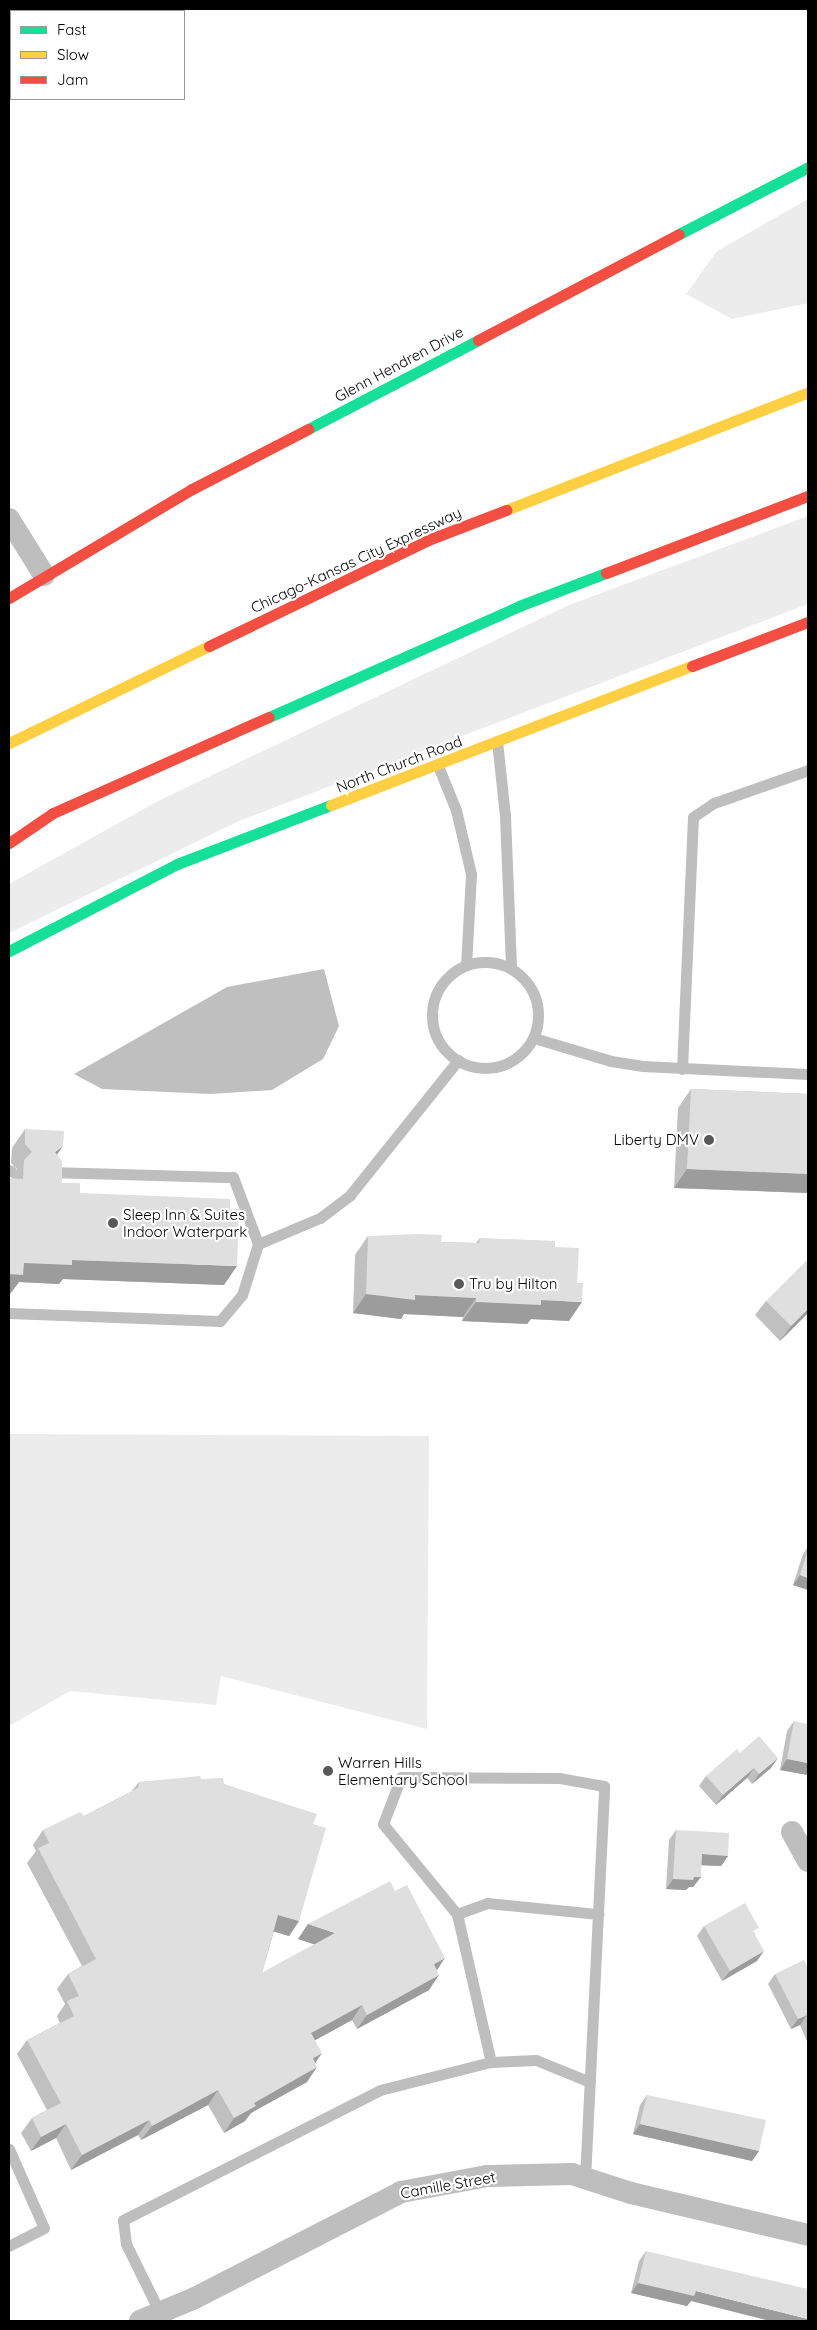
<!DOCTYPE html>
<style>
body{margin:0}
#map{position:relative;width:817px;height:2330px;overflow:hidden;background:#fff;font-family:Quicksand,sans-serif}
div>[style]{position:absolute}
.green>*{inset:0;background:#ececec}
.water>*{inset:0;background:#bfbfbf}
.lane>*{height:11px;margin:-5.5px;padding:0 5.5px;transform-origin:5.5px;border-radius:5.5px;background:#bebebe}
.lane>.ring{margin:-5.5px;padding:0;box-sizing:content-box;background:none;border:11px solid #bebebe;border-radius:50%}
.street>*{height:22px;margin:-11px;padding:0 11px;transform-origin:11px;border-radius:11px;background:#bebebe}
.fast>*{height:11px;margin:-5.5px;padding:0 5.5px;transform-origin:5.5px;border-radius:5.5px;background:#16e098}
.slow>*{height:11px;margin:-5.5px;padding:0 5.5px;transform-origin:5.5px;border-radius:5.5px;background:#ffcf43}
.jam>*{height:11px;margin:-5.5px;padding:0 5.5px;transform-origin:5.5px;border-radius:5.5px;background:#f24e42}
.wall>*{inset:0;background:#c0c0c0}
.shaded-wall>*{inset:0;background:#9c9c9c}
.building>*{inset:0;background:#dfdfdf}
.dots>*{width:14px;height:14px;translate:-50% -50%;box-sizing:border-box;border:2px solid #fff;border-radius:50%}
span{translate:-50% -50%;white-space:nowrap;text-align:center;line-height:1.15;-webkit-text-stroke:4.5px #fff;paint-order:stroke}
.street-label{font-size:15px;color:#000}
.poi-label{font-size:15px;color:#000}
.right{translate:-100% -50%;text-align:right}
.left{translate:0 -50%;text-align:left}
.frame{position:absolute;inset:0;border:10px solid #000;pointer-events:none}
.legend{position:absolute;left:10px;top:10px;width:175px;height:90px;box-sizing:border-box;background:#fff;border:1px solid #999;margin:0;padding:6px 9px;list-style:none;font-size:15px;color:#000}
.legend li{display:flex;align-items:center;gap:10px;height:25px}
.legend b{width:25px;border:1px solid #999}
</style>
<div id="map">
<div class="green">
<i style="clip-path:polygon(808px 199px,808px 303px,732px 319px,686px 294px,717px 251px)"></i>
<i style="clip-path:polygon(808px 516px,808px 604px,239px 821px,9px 933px,9px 884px,158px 801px,569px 605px)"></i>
<i style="clip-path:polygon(9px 1434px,429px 1436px,427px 1729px,221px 1676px,216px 1705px,70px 1691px,9px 1726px)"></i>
</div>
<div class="water">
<i style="clip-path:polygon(324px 969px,339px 1026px,323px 1059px,272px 1090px,210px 1094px,102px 1089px,74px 1074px,227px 987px)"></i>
</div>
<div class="lane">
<i style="left:497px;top:741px;width:75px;rotate:83.9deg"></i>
<i style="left:505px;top:816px;width:152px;rotate:87.7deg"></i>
<i style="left:438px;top:766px;width:48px;rotate:67.8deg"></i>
<i style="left:456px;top:810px;width:66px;rotate:76.8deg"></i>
<i style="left:471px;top:874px;width:91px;rotate:93.1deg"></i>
<i class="ring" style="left:432px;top:962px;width:95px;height:95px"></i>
<i style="left:534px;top:1038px;width:80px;rotate:16.6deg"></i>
<i style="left:611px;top:1061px;width:32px;rotate:9deg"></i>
<i style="left:643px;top:1066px;width:165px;rotate:2.8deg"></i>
<i style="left:682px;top:1069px;width:252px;rotate:-87.5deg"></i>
<i style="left:693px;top:817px;width:25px;rotate:-34deg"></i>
<i style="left:714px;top:803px;width:100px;rotate:-19.3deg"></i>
<i style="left:9px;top:1170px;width:2px;rotate:27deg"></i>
<i style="left:49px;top:1172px;width:184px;rotate:1.6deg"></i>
<i style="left:233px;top:1177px;width:72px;rotate:69.5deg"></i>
<i style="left:258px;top:1244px;width:67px;rotate:-22.8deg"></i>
<i style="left:320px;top:1218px;width:38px;rotate:-37deg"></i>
<i style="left:350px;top:1195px;width:173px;rotate:-51.3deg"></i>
<i style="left:9px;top:1313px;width:211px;rotate:2.2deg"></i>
<i style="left:220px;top:1321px;width:34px;rotate:-50deg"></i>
<i style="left:242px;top:1295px;width:53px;rotate:-72.6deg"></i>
<i style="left:457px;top:1914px;width:32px;rotate:-20deg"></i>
<i style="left:487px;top:1903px;width:112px;rotate:5.7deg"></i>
<i style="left:9px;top:2149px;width:86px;rotate:66.1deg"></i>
<i style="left:44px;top:2228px;width:39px;rotate:153deg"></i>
<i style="left:585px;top:2179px;width:393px;rotate:-87.2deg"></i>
<i style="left:604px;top:1786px;width:46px;rotate:-169.9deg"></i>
<i style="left:559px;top:1778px;width:158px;rotate:-179.6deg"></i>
<i style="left:401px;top:1777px;width:50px;rotate:111deg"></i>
<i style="left:383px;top:1824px;width:117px;rotate:50.6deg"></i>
<i style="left:457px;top:1914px;width:152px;rotate:77.1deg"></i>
<i style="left:491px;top:2062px;width:45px;rotate:-2.5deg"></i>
<i style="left:536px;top:2060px;width:58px;rotate:22.2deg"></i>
<i style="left:160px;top:2313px;width:77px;rotate:-116.2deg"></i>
<i style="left:126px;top:2244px;width:24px;rotate:-97deg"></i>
<i style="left:123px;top:2220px;width:288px;rotate:-26.8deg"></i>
<i style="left:380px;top:2090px;width:114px;rotate:-14.2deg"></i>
</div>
<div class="street">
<i style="left:9px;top:519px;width:66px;rotate:58deg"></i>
<i style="left:792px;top:1832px;width:33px;rotate:61deg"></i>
<i style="left:140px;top:2321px;width:60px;rotate:-22.7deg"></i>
<i style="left:195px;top:2298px;width:232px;rotate:-27.2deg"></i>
<i style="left:401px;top:2192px;width:87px;rotate:-10.5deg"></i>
<i style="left:487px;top:2176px;width:85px;rotate:-1.3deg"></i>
<i style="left:572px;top:2174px;width:62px;rotate:17.9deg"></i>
<i style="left:631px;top:2193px;width:182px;rotate:13.3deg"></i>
</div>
<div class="fast">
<i style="left:679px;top:234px;width:145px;rotate:-27.4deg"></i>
<i style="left:308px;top:429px;width:192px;rotate:-27.6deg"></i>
<i style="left:269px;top:717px;width:274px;rotate:-23.9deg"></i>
<i style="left:519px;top:606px;width:93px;rotate:-20.8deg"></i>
<i style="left:9px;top:951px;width:189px;rotate:-27.4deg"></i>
<i style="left:177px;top:864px;width:165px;rotate:-21deg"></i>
</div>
<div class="slow">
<i style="left:506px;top:510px;width:324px;rotate:-21.3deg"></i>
<i style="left:9px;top:743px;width:222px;rotate:-25.9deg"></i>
<i style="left:331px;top:805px;width:387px;rotate:-21.1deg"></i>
</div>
<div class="jam">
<i style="left:478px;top:340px;width:227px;rotate:-27.8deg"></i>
<i style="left:606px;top:573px;width:216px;rotate:-20.9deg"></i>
<i style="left:9px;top:598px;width:213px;rotate:-30.8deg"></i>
<i style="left:192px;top:489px;width:131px;rotate:-27.3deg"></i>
<i style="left:209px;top:646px;width:243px;rotate:-25.8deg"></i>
<i style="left:428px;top:540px;width:84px;rotate:-21deg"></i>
<i style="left:692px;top:666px;width:124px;rotate:-20.8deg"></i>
<i style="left:9px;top:843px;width:53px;rotate:-34.3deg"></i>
<i style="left:53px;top:813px;width:236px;rotate:-24deg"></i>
</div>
<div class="wall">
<i style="clip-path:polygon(691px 1089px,808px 1094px,808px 1193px,674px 1188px,678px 1108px)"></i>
<i style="clip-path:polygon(25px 1129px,57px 1154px,62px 1183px,80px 1193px,224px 1285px,63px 1279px,59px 1284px,19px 1282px,10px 1294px,11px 1178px,17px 1169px,11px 1163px,12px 1148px)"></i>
<i style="clip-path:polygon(368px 1236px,441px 1242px,476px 1243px,480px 1238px,555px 1247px,569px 1321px,531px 1319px,527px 1324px,462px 1321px,463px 1317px,404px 1314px,401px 1319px,353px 1313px,355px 1255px)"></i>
<i style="clip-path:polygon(766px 1301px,808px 1313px,780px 1341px,755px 1315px)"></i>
<i style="clip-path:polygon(808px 1547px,808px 1590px,793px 1585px,803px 1554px)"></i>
<i style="clip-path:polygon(794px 1721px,808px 1775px,780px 1770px,787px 1731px)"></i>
<i style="clip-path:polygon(740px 1753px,771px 1768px,752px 1784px,747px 1778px,716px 1805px,699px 1786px,706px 1776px)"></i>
<i style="clip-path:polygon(201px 1779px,224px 1784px,313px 1824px,299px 1921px,289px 1936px,274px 1931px,262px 1973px,315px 1944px,298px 1939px,308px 1924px,437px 1970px,429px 1990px,357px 2029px,352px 2020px,315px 2040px,315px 2062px,307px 2082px,251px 2113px,245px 2121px,224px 2133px,208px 2105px,141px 2140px,138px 2135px,71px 2170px,56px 2138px,31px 2151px,21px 2133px,32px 2118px,47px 2110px,17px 2054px,27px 2040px,60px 2023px,57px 2016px,65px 2004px,57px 1989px,68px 1974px,82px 1966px,27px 1863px,36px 1851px,33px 1845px,43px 1830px,84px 1816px,132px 1791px,139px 1782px)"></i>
<i style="clip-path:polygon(676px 1830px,728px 1856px,721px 1866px,701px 1865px,701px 1877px,693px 1887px,689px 1887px,686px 1890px,666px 1889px,669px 1840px)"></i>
<i style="clip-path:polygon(704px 1926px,755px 1933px,757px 1961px,722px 1981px,697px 1936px)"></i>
<i style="clip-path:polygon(808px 1968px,808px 2044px,800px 2025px,791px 2029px,768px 1984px,775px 1974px)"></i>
<i style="clip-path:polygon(647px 2095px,759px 2151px,752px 2161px,633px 2134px,640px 2105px)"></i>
<i style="clip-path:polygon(646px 2251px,691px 2301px,687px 2306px,631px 2293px,639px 2261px)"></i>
</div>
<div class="shaded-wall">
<i style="clip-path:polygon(63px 1146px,50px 1165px,55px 1152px)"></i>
<i style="clip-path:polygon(687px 1169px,808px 1174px,808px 1193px,674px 1188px)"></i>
<i style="clip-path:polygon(72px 1260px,237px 1266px,224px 1285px,63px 1279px,59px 1284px,19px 1282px,10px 1294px,9px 1294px,9px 1274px,24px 1263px)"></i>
<i style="clip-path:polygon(366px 1294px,415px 1295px,476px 1298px,463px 1317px,404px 1314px,401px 1319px,353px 1313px)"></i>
<i style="clip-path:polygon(541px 1300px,582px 1302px,569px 1321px,531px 1319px,527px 1324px,462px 1321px,476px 1302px)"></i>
<i style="clip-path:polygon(808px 1309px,808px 1313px,780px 1341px,791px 1326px)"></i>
<i style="clip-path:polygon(800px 1575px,808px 1578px,808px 1590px,793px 1585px)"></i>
<i style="clip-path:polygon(778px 1758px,771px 1768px,752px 1784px,759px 1774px)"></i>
<i style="clip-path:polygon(787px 1759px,808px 1763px,808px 1775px,780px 1770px)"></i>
<i style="clip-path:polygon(754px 1768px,747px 1778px,716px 1805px,723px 1795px)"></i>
<i style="clip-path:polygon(702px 1854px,728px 1856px,721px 1866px,695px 1865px)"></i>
<i style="clip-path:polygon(694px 1877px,701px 1877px,693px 1887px,689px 1887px,686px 1890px,666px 1889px,673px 1879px)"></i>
<i style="clip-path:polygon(278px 1915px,299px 1921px,289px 1936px,268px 1930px)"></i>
<i style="clip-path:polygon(308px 1924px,335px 1933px,325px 1948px,298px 1939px)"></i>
<i style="clip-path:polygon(764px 1951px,757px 1961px,722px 1981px,730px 1971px)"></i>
<i style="clip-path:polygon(445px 1958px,435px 1973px,434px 1964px)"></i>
<i style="clip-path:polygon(439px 1975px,429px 1990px,357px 2029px,367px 2015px)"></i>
<i style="clip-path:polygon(362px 2005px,352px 2020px,301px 2048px,311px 2033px)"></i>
<i style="clip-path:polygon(807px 2015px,800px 2025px,791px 2029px,798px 2019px)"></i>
<i style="clip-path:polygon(322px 2053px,312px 2068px,313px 2058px)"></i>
<i style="clip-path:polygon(317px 2067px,307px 2082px,251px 2113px,245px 2121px,224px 2133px,234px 2118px,254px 2103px)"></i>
<i style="clip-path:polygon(218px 2090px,208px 2105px,141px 2140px,152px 2126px)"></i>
<i style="clip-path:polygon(149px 2120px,138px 2135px,71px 2170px,82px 2155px)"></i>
<i style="clip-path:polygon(66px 2124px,56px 2138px,31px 2151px,41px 2137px)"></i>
<i style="clip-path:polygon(640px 2124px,759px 2151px,752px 2161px,633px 2134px)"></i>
<i style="clip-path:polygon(638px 2283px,696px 2291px,808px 2319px,808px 2321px,770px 2321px,691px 2301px,687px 2306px,631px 2293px)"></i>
</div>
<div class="building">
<i style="clip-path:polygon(691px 1089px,808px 1094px,808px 1174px,687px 1169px)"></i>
<i style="clip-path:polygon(25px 1129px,64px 1131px,63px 1146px,55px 1152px,62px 1161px,62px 1183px,80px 1183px,80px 1193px,230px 1199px,230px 1209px,239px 1209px,237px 1266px,72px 1260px,72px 1265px,24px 1263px,23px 1275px,9px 1274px,9px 1178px,23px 1179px,24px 1160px,32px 1152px,25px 1144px)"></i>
<i style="clip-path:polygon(418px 1234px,442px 1235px,441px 1242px,479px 1243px,480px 1238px,555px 1241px,555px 1247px,579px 1248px,577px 1283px,583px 1283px,582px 1302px,541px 1300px,541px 1305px,476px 1302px,476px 1298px,415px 1295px,415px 1300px,366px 1294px,368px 1236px)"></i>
<i style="clip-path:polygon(808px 1259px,808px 1309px,791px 1326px,766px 1301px)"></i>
<i style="clip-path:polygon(808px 1550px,808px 1578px,800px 1575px)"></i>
<i style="clip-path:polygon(794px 1721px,808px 1724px,808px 1763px,787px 1759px)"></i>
<i style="clip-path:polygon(759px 1736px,778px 1758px,759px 1774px,754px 1768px,723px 1795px,706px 1776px,737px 1749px,740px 1753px)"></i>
<i style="clip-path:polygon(200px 1776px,201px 1779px,223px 1778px,224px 1784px,317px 1814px,313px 1824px,326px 1828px,299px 1921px,278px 1915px,262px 1973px,335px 1933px,308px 1924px,390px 1881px,395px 1891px,407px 1885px,445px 1958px,434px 1964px,439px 1975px,367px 2015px,362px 2005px,311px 2033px,322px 2053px,313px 2058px,317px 2067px,254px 2103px,256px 2106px,234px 2118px,218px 2090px,152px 2126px,149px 2120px,82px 2155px,66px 2124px,41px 2137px,32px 2118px,61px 2103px,27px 2040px,74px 2016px,67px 2001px,79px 1996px,68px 1974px,96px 1959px,38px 1848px,49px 1843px,43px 1830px,80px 1812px,84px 1816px,138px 1788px,139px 1782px)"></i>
<i style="clip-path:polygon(676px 1830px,729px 1833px,728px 1856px,702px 1854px,701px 1877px,694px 1877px,693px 1880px,673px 1879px)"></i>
<i style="clip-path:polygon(745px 1903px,759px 1928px,753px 1931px,764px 1951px,730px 1971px,704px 1926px)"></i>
<i style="clip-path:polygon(804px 1960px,808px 1968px,808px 2017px,807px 2015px,798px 2019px,775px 1974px)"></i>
<i style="clip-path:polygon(647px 2095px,766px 2120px,759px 2151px,640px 2124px)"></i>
<i style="clip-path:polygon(646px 2251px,808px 2289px,808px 2319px,696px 2291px,694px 2296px,638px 2283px)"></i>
</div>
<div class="dots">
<i style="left:709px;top:1140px;background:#595959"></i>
<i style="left:113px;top:1223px;background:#595959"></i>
<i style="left:459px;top:1284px;background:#595959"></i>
<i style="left:328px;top:1771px;background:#595959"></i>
</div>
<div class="street-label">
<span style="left:399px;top:364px;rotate:-28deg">Glenn Hendren Drive</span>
<span style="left:356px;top:560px;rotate:-25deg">Chicago-Kansas City Expressway</span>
<span style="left:399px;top:764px;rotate:-21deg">North Church Road</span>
<span style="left:448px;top:2185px;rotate:-10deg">Camille Street</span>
</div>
<div class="poi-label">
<span class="right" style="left:699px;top:1140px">Liberty DMV</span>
<span class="left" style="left:123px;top:1223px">Sleep Inn &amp; Suites<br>Indoor Waterpark</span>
<span class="left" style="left:469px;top:1284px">Tru by Hilton</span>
<span class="left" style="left:338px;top:1771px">Warren Hills<br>Elementary School</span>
</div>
<div class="frame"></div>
<ul class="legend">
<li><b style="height:6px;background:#16e098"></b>Fast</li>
<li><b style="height:6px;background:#ffcf43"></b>Slow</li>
<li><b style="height:6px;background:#f24e42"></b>Jam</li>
</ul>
</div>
